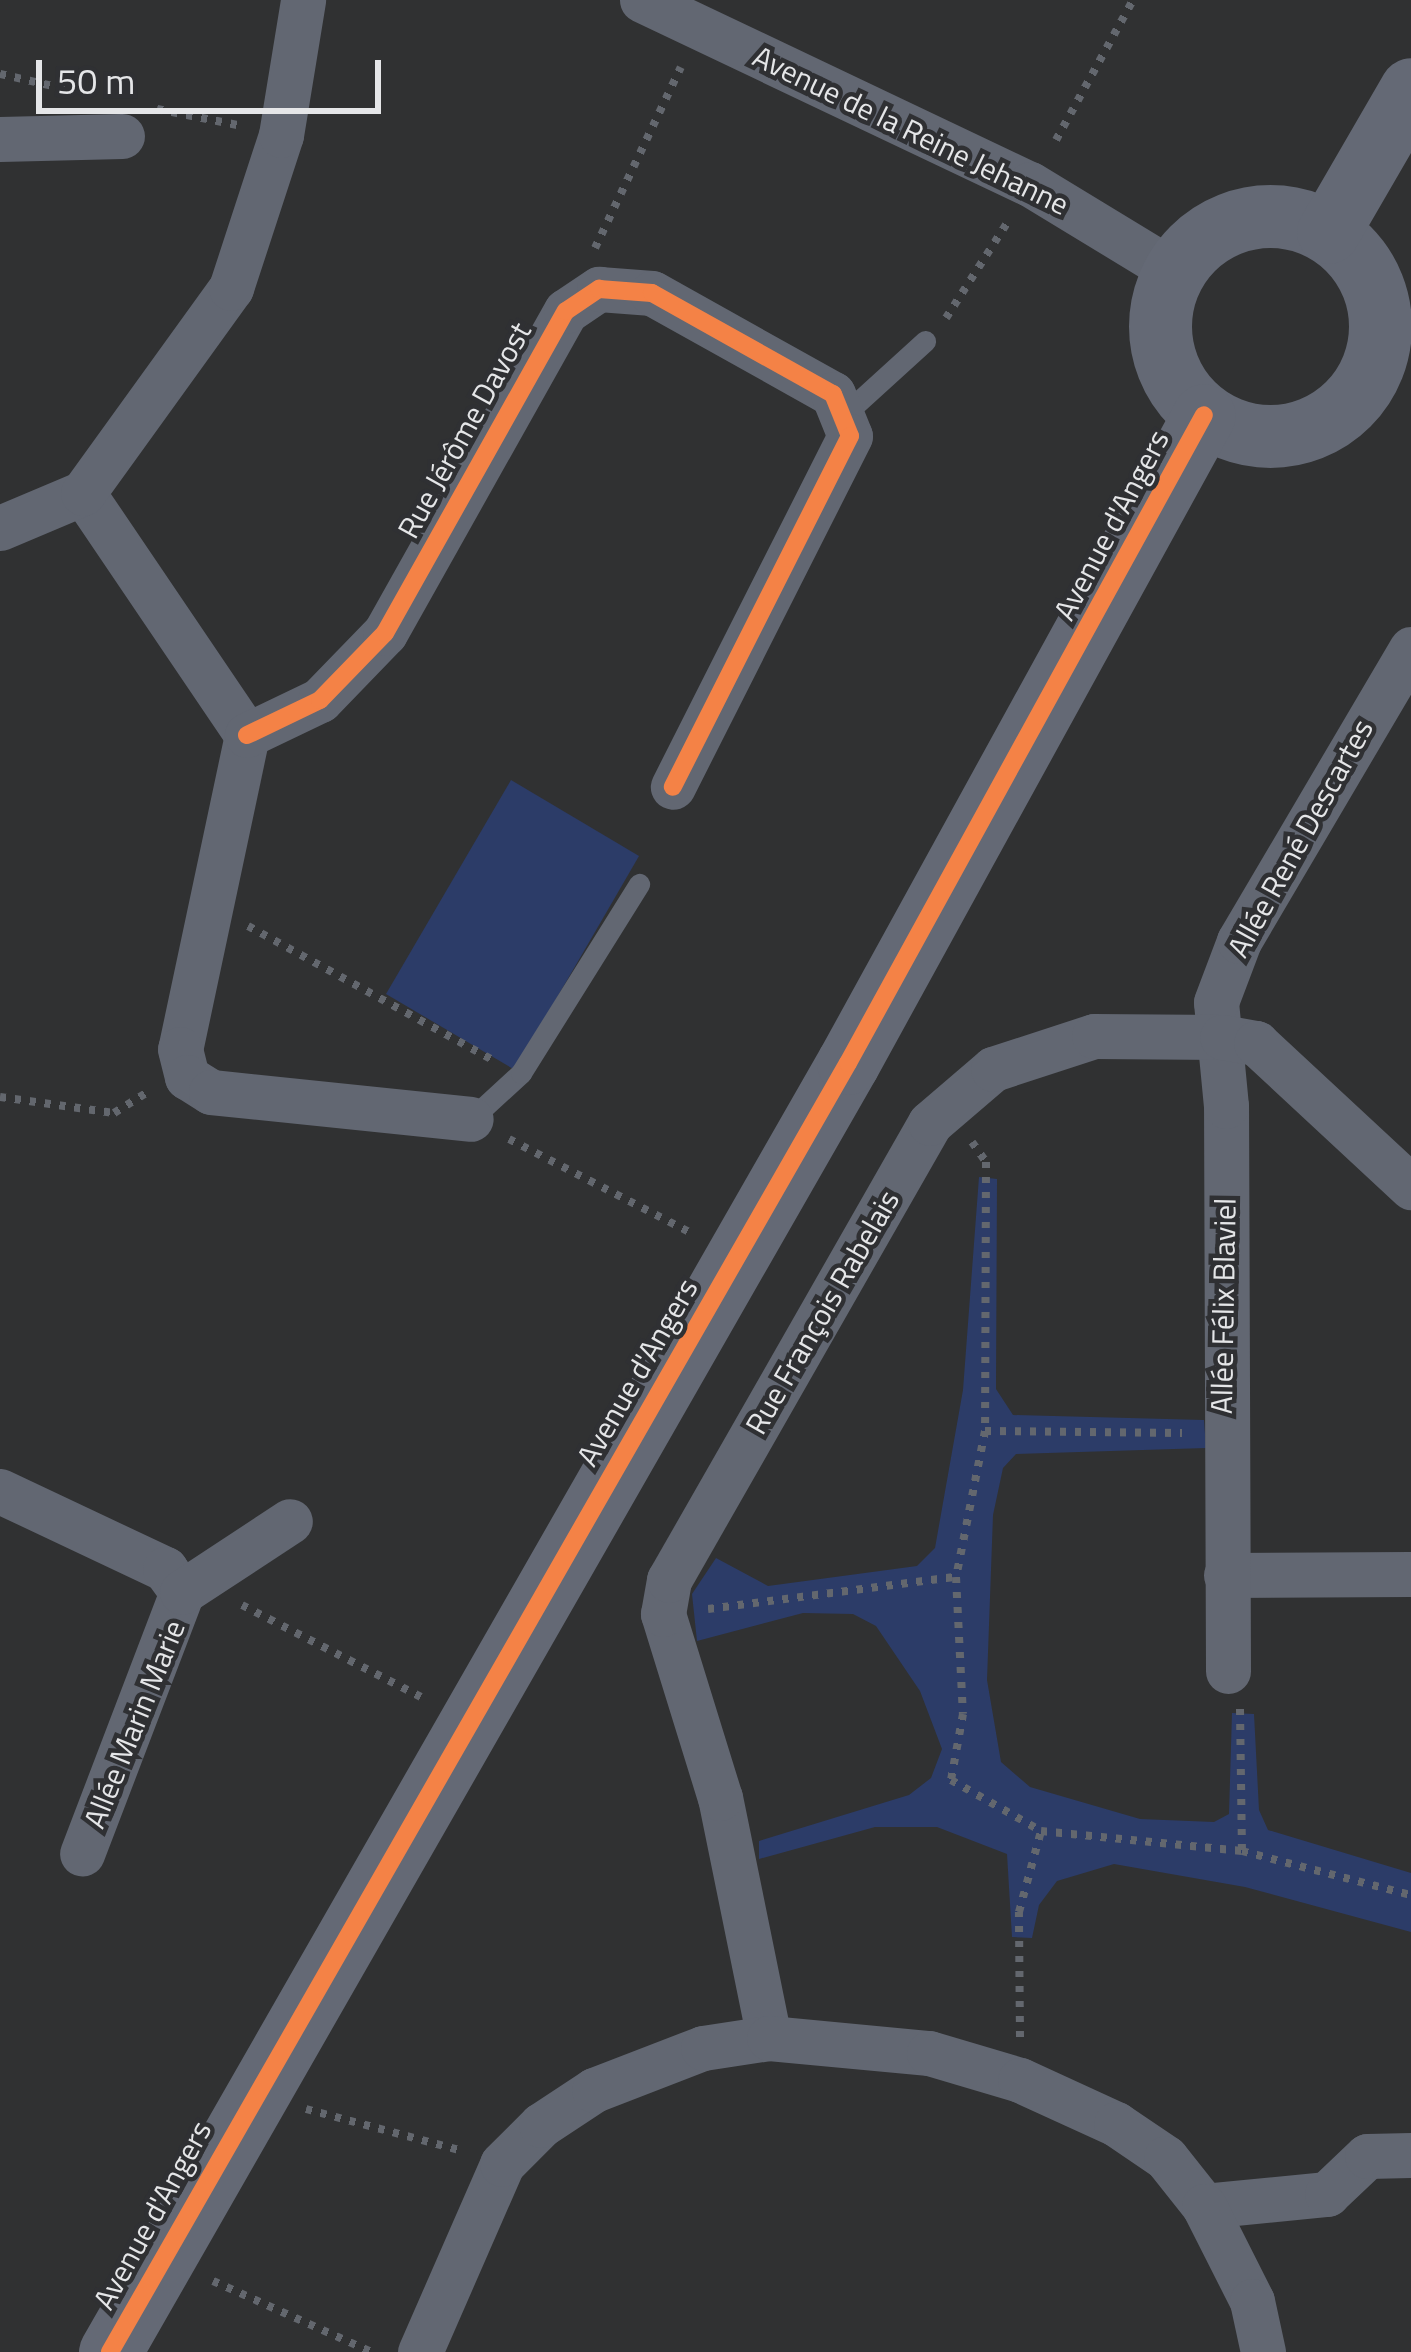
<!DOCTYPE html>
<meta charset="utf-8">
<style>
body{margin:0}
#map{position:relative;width:1411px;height:2352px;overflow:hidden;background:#303132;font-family:"Titillium Web",sans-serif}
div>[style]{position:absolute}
.green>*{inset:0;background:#2c3c68}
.path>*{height:8px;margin-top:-4px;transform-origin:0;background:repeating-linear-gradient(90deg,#63676e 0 6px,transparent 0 15px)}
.lane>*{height:21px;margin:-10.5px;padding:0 10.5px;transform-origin:10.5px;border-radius:10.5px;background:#626772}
.street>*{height:45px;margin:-22.5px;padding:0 22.5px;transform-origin:22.5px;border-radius:22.5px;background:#626772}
.secondary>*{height:63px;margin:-31.5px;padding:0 31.5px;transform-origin:31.5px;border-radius:31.5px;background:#646975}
.secondary>.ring{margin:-31.5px;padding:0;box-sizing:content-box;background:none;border:63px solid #646975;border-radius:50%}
.cycleway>*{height:18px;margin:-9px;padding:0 9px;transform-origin:9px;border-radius:9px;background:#f48246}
span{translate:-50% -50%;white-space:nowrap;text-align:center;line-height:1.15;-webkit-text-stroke:9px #2f3033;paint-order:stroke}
.street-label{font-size:30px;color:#e5e6e8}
.scale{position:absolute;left:36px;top:60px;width:345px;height:54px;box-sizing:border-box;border:6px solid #e5e6e8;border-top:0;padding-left:15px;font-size:36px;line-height:42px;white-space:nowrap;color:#e5e6e8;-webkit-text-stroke:9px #2f3033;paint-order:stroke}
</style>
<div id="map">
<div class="green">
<i style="clip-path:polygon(511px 780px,639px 856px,515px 1070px,386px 994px)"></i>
<i style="clip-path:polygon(979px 1177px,997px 1179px,996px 1389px,1013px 1415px,1204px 1420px,1206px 1448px,1016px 1454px,1003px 1468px,993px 1515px,987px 1680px,1001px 1762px,1030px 1787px,1140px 1819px,1214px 1822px,1229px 1814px,1232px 1713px,1254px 1714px,1259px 1810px,1268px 1830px,1411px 1873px,1411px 1932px,1245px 1887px,1114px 1864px,1057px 1881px,1039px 1905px,1032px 1938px,1012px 1937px,1007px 1854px,937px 1827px,875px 1827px,759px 1859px,759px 1841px,909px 1795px,931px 1778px,942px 1749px,920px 1691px,876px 1626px,853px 1614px,803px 1613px,697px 1641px,692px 1594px,716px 1558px,768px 1586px,917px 1566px,935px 1548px,963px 1390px)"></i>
</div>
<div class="path">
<i style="left:0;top:74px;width:68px;rotate:12.8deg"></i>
<i style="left:157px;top:109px;width:87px;rotate:11.3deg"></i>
<i style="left:1056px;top:140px;width:160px;rotate:-61.2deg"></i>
<i style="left:595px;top:248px;width:200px;rotate:-64.6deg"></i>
<i style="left:946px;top:318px;width:117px;rotate:-57.3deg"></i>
<i style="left:248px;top:926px;width:279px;rotate:28.7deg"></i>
<i style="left:0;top:1097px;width:115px;rotate:8deg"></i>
<i style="left:114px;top:1113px;width:39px;rotate:-32deg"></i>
<i style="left:509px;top:1139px;width:205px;rotate:27.3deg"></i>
<i style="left:972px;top:1142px;width:24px;rotate:55deg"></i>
<i style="left:986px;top:1162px;width:269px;rotate:90.2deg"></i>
<i style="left:985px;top:1431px;width:149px;rotate:101.2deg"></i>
<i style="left:956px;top:1577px;width:137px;rotate:87.1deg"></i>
<i style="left:963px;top:1714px;width:67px;rotate:100.3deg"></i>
<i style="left:951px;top:1780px;width:103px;rotate:29.5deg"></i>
<i style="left:1041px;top:1831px;width:202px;rotate:5.7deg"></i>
<i style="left:1242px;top:1851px;width:175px;rotate:14.6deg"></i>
<i style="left:985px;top:1431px;width:197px;rotate:0.6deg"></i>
<i style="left:242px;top:1605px;width:201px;rotate:27.2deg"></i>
<i style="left:708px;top:1609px;width:250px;rotate:-7.4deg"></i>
<i style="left:1240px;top:1709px;width:142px;rotate:89.2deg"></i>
<i style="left:1020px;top:2037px;width:125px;rotate:-90.5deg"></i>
<i style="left:1019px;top:1912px;width:84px;rotate:-74.8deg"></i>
<i style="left:306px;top:2109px;width:158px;rotate:15deg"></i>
<i style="left:213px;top:2281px;width:174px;rotate:24.1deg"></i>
</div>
<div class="lane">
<i style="left:846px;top:413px;width:107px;rotate:-42.3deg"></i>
<i style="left:471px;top:1119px;width:68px;rotate:-42.6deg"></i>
<i style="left:521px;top:1073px;width:223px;rotate:-58deg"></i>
</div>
<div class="street">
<i style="left:642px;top:0;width:429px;rotate:25.4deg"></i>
<i style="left:1030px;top:184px;width:167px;rotate:31.3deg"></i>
<i style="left:0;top:139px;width:122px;rotate:-1.4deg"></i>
<i style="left:83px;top:493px;width:292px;rotate:55.9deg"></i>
<i style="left:247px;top:735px;width:321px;rotate:102deg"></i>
<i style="left:180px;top:1049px;width:29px;rotate:76deg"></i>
<i style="left:187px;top:1077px;width:28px;rotate:32deg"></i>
<i style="left:211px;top:1092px;width:261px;rotate:5.9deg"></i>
<i style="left:0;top:528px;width:90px;rotate:-22.9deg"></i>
<i style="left:83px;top:493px;width:253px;rotate:-54.2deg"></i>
<i style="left:231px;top:288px;width:161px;rotate:-71.9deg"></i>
<i style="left:281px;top:135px;width:137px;rotate:-80.7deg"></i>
<i style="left:247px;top:735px;width:81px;rotate:-25.6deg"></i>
<i style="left:320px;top:700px;width:93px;rotate:-45.9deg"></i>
<i style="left:385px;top:633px;width:369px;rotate:-60.7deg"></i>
<i style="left:566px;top:311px;width:40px;rotate:-34deg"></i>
<i style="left:599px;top:289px;width:53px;rotate:4.3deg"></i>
<i style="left:652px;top:293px;width:207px;rotate:29.2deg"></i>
<i style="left:833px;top:394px;width:45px;rotate:68deg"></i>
<i style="left:850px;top:436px;width:393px;rotate:116.8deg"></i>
<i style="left:0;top:1491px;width:183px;rotate:25.3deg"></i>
<i style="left:165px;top:1569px;width:29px;rotate:54deg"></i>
<i style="left:182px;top:1592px;width:280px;rotate:110.9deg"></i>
<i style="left:1226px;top:1575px;width:185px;rotate:-0.3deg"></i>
<i style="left:182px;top:1592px;width:129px;rotate:-33.3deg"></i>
<i style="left:1228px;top:1671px;width:565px;rotate:-90.2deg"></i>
<i style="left:1226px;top:1106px;width:104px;rotate:-95.5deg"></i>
<i style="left:1216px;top:1002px;width:65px;rotate:-69.3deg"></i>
<i style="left:1239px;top:941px;width:339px;rotate:-59.5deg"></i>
<i style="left:769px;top:2038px;width:245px;rotate:-101.5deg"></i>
<i style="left:720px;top:1798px;width:193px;rotate:-107.2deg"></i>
<i style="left:663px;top:1614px;width:35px;rotate:-80deg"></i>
<i style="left:669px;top:1580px;width:526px;rotate:-60.27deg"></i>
<i style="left:930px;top:1123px;width:83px;rotate:-40.6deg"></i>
<i style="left:993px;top:1069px;width:106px;rotate:-18.1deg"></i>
<i style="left:1094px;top:1036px;width:128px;rotate:0.4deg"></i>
<i style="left:1222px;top:1037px;width:35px;rotate:10deg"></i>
<i style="left:1256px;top:1043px;width:212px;rotate:42.9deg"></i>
<i style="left:1204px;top:2206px;width:124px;rotate:-5.6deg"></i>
<i style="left:1327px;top:2194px;width:55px;rotate:-43.5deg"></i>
<i style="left:1367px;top:2156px;width:44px;rotate:-1.3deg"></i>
<i style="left:420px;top:2352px;width:205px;rotate:-66.4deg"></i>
<i style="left:502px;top:2164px;width:55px;rotate:-45deg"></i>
<i style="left:541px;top:2125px;width:64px;rotate:-33.4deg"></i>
<i style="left:594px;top:2090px;width:117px;rotate:-21.1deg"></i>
<i style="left:703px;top:2048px;width:67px;rotate:-8.6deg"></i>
<i style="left:769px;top:2038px;width:161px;rotate:5.4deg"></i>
<i style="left:929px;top:2053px;width:95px;rotate:16.5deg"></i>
<i style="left:1020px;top:2080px;width:106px;rotate:24.6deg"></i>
<i style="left:1116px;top:2124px;width:60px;rotate:34.2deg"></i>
<i style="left:1166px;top:2158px;width:61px;rotate:51.6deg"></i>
<i style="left:1204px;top:2206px;width:106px;rotate:63.2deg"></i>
<i style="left:1252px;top:2301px;width:52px;rotate:77.8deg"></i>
</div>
<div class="secondary">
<i class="ring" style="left:1160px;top:216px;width:157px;height:157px"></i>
<i style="left:1328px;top:232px;width:165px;rotate:-59.9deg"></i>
<i style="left:110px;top:2352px;width:1485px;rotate:-60.21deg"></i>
<i style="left:848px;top:1063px;width:739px;rotate:-61.22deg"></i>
</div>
<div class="cycleway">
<i style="left:247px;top:735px;width:81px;rotate:-25.6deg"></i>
<i style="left:320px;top:700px;width:93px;rotate:-45.9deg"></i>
<i style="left:385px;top:633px;width:369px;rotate:-60.7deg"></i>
<i style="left:566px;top:311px;width:40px;rotate:-34deg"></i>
<i style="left:599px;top:289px;width:53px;rotate:4.3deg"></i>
<i style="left:652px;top:293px;width:207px;rotate:29.2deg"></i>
<i style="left:833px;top:394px;width:45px;rotate:68deg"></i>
<i style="left:850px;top:436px;width:393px;rotate:116.8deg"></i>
<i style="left:110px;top:2352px;width:1485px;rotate:-60.21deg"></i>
<i style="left:848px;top:1063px;width:739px;rotate:-61.22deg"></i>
</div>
<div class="street-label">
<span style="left:911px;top:130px;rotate:26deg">Avenue de la Reine Jehanne</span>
<span style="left:464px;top:430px;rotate:-61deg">Rue Jérôme Davost</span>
<span style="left:1111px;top:525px;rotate:-62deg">Avenue d'Angers</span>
<span style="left:1300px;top:838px;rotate:-61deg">Allée René Descartes</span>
<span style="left:1223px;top:1306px;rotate:-89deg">Allée Félix Blaviel</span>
<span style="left:822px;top:1312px;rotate:-60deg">Rue François Rabelais</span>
<span style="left:637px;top:1372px;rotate:-60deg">Avenue d'Angers</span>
<span style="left:134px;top:1724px;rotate:-68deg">Allée Marin Marie</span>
<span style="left:152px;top:2215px;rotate:-61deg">Avenue d'Angers</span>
</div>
<div class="scale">50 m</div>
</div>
